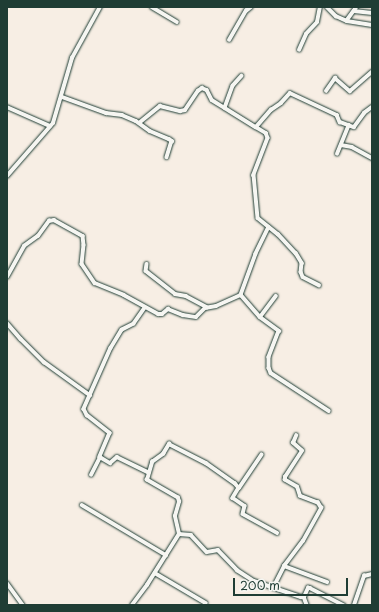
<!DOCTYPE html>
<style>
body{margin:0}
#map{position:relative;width:379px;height:612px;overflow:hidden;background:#f7eee4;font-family:"Playpen Sans",sans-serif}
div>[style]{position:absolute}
.roads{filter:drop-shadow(0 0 1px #1f3d34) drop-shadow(0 0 1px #1f3d34)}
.minor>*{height:3.5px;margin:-1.75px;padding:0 1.75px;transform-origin:1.75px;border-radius:1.75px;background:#f6f6f2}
span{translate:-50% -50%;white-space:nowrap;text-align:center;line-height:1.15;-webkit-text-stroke:3px #f6f6f2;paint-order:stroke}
.frame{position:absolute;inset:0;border:8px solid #1f3d34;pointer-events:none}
.scale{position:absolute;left:233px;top:578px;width:115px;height:18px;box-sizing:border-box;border:2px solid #1f3d34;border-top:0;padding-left:5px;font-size:12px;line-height:14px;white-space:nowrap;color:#1f3d34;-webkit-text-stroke:3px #f6f6f2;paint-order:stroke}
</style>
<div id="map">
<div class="roads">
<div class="minor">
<i style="left:152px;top:7px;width:29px;rotate:31deg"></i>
<i style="left:327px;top:7px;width:13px;rotate:45deg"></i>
<i style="left:336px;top:16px;width:12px;rotate:24deg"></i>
<i style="left:357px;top:7px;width:17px;rotate:126deg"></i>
<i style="left:347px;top:21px;width:25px;rotate:9deg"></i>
<i style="left:354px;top:11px;width:18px;rotate:6deg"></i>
<i style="left:229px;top:40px;width:34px;rotate:-60deg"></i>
<i style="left:246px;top:11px;width:6px;rotate:-39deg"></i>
<i style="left:299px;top:50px;width:17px;rotate:-66deg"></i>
<i style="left:306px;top:34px;width:16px;rotate:-47deg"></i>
<i style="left:317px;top:22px;width:15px;rotate:-79deg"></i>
<i style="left:242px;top:76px;width:13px;rotate:132deg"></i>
<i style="left:233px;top:86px;width:23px;rotate:110deg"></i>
<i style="left:225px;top:108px;width:36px;rotate:32deg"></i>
<i style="left:256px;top:127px;width:23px;rotate:-49deg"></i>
<i style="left:271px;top:110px;width:12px;rotate:-35deg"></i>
<i style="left:281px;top:103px;width:13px;rotate:-48deg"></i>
<i style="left:290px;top:93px;width:52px;rotate:25.1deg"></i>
<i style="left:337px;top:115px;width:8px;rotate:67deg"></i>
<i style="left:340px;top:122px;width:15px;rotate:20deg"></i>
<i style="left:354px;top:127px;width:17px;rotate:-54deg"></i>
<i style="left:364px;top:113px;width:10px;rotate:-37deg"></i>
<i style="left:326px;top:91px;width:16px;rotate:-55deg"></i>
<i style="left:335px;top:78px;width:20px;rotate:41deg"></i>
<i style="left:350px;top:91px;width:29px;rotate:-41deg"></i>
<i style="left:62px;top:97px;width:47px;rotate:20deg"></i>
<i style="left:106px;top:113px;width:16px;rotate:7deg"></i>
<i style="left:122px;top:115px;width:15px;rotate:23deg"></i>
<i style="left:136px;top:121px;width:17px;rotate:36deg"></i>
<i style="left:150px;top:131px;width:21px;rotate:23deg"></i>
<i style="left:169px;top:139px;width:4px;rotate:34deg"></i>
<i style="left:172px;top:141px;width:17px;rotate:107deg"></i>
<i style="left:7px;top:107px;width:47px;rotate:23.8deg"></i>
<i style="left:139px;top:123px;width:27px;rotate:-39deg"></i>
<i style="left:160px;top:106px;width:21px;rotate:14deg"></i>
<i style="left:180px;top:111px;width:5px;rotate:-11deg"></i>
<i style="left:185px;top:110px;width:23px;rotate:-56deg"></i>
<i style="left:198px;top:91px;width:5px;rotate:-37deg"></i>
<i style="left:202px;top:88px;width:5px;rotate:22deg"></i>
<i style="left:207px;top:90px;width:11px;rotate:63deg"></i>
<i style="left:212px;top:100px;width:15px;rotate:32deg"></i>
<i style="left:256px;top:127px;width:12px;rotate:31deg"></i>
<i style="left:266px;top:133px;width:5px;rotate:68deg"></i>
<i style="left:268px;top:138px;width:40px;rotate:111deg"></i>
<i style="left:254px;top:175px;width:43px;rotate:84.7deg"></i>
<i style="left:258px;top:218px;width:26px;rotate:39deg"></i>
<i style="left:278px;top:234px;width:26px;rotate:47deg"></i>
<i style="left:296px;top:253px;width:12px;rotate:59deg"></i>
<i style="left:302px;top:263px;width:9px;rotate:96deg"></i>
<i style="left:301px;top:272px;width:5px;rotate:68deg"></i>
<i style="left:303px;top:277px;width:18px;rotate:27deg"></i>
<i style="left:341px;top:145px;width:11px;rotate:10deg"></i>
<i style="left:352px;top:147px;width:23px;rotate:29deg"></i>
<i style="left:337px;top:154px;width:31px;rotate:-68deg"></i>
<i style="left:7px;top:176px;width:70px;rotate:-49deg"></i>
<i style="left:53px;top:123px;width:68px;rotate:-73.7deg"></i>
<i style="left:72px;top:58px;width:58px;rotate:-61.2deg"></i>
<i style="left:269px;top:227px;width:30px;rotate:116deg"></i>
<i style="left:256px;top:254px;width:44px;rotate:110.1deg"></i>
<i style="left:241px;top:295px;width:29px;rotate:49deg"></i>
<i style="left:260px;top:317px;width:24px;rotate:36deg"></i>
<i style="left:279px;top:331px;width:28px;rotate:111deg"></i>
<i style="left:269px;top:357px;width:11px;rotate:90deg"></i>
<i style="left:269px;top:368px;width:5px;rotate:68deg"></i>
<i style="left:271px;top:373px;width:69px;rotate:33.2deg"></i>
<i style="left:147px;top:264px;width:7px;rotate:98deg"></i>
<i style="left:146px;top:271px;width:37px;rotate:38deg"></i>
<i style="left:175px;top:294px;width:11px;rotate:10deg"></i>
<i style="left:186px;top:296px;width:24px;rotate:28deg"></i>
<i style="left:7px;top:277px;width:35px;rotate:-61deg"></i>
<i style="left:24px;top:246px;width:17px;rotate:-36deg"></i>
<i style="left:38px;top:236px;width:19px;rotate:-54deg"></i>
<i style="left:49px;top:221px;width:5px;rotate:-11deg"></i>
<i style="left:54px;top:220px;width:33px;rotate:29deg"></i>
<i style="left:83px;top:236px;width:9px;rotate:84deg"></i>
<i style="left:84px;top:245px;width:19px;rotate:96deg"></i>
<i style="left:82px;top:264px;width:23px;rotate:56deg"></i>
<i style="left:95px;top:283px;width:31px;rotate:22deg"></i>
<i style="left:124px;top:295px;width:39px;rotate:29deg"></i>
<i style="left:158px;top:314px;width:4px"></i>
<i style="left:162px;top:314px;width:8px;rotate:-40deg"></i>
<i style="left:168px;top:309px;width:16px;rotate:22deg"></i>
<i style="left:183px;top:315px;width:13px;rotate:9deg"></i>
<i style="left:196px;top:317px;width:13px;rotate:-45deg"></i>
<i style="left:205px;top:308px;width:11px;rotate:-10deg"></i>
<i style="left:216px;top:306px;width:27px;rotate:-24deg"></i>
<i style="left:145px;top:308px;width:19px;rotate:125deg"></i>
<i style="left:134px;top:324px;width:13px;rotate:153deg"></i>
<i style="left:122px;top:330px;width:21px;rotate:121deg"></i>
<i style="left:111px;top:348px;width:67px;rotate:113.9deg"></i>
<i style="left:84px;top:409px;width:7px;rotate:63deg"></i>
<i style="left:87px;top:415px;width:29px;rotate:38deg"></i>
<i style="left:110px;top:433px;width:26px;rotate:113deg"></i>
<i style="left:100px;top:457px;width:12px;rotate:31deg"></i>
<i style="left:110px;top:463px;width:9px;rotate:-41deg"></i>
<i style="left:117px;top:457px;width:34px;rotate:26deg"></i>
<i style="left:260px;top:317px;width:26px;rotate:-53deg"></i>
<i style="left:7px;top:323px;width:21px;rotate:49deg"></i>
<i style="left:21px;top:339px;width:33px;rotate:45deg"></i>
<i style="left:44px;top:362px;width:57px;rotate:35.7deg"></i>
<i style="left:91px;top:475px;width:20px;rotate:-63deg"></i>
<i style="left:239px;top:488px;width:40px;rotate:-56deg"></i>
<i style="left:82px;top:505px;width:98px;rotate:30.8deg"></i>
<i style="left:179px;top:534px;width:12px;rotate:5deg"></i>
<i style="left:191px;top:535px;width:23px;rotate:47deg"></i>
<i style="left:207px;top:552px;width:11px;rotate:-10deg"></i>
<i style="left:218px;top:550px;width:28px;rotate:46deg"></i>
<i style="left:237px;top:570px;width:20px;rotate:33deg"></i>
<i style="left:254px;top:581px;width:50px;rotate:18.8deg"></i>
<i style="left:301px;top:597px;width:3px"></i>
<i style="left:304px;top:597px;width:10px;rotate:-66deg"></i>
<i style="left:308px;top:588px;width:2px"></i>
<i style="left:310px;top:588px;width:38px;rotate:27deg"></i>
<i style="left:284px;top:566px;width:46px;rotate:20.4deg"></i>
<i style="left:155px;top:573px;width:59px;rotate:30.5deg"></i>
<i style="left:7px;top:583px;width:27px;rotate:54deg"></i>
<i style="left:273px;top:588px;width:25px;rotate:-63deg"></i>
<i style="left:284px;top:566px;width:31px;rotate:-53deg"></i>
<i style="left:303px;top:541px;width:38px;rotate:-61deg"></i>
<i style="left:321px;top:508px;width:6px;rotate:-121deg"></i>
<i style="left:318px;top:503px;width:19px;rotate:-159deg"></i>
<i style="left:300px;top:496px;width:9px;rotate:-108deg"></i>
<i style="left:297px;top:487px;width:14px;rotate:-150deg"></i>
<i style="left:285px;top:480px;width:3px;rotate:-90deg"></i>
<i style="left:285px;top:477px;width:31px;rotate:-57deg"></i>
<i style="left:302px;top:451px;width:12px;rotate:-138deg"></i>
<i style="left:293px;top:443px;width:8px;rotate:-67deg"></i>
<i style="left:304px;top:597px;width:9px;rotate:69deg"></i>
<i style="left:132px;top:605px;width:25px;rotate:-53deg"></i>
<i style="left:147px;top:585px;width:60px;rotate:-57.9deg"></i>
<i style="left:179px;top:534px;width:18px;rotate:-103deg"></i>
<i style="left:175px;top:516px;width:15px;rotate:-74deg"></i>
<i style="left:179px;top:502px;width:4px;rotate:-104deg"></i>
<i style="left:178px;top:498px;width:36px;rotate:-150deg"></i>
<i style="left:147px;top:480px;width:19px;rotate:-74deg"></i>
<i style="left:152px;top:462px;width:14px;rotate:-36deg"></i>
<i style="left:163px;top:454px;width:12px;rotate:-59deg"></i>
<i style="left:169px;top:444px;width:42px;rotate:27.2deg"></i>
<i style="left:206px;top:463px;width:35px;rotate:35deg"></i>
<i style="left:235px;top:483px;width:6px;rotate:51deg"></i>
<i style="left:239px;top:488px;width:12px;rotate:121deg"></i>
<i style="left:233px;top:498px;width:14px;rotate:34deg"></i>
<i style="left:245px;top:506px;width:8px;rotate:104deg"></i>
<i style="left:243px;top:514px;width:39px;rotate:29deg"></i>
<i style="left:354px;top:605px;width:31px;rotate:-71deg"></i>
<i style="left:364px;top:576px;width:8px;rotate:-14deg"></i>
</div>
</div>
<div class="frame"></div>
<div class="scale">200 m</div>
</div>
